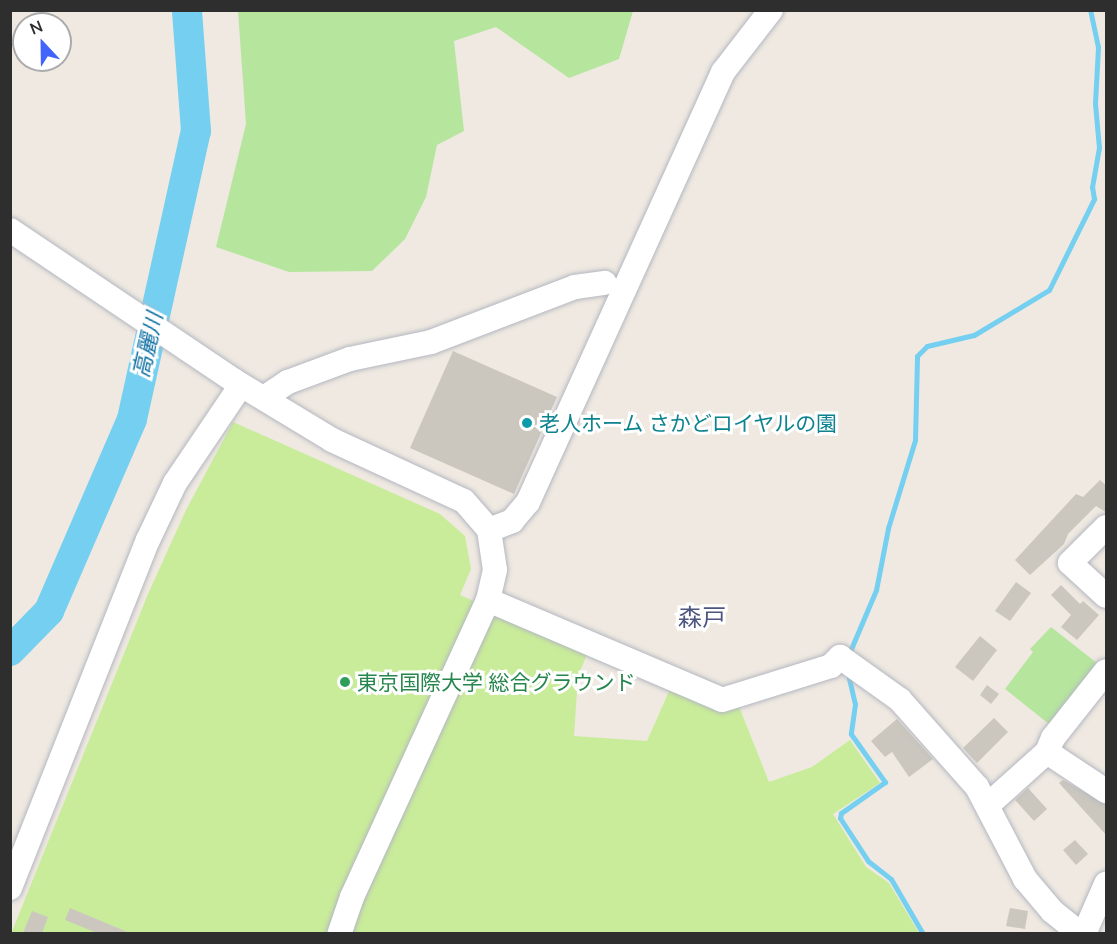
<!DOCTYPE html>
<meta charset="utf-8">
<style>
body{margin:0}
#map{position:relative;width:1117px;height:944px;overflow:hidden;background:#efe9e1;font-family:Mulish,"Noto Sans JP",sans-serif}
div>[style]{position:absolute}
.green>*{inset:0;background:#b6e59e}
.pitch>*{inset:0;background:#c9ec9a}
.stream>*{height:5px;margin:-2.5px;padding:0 2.5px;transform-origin:2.5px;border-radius:2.5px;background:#75cff0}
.river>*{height:30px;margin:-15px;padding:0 15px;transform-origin:15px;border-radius:15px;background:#75cff0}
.building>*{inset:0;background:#cbc7bf}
.roads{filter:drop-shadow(0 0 2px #b4b7c1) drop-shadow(0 0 2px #b4b7c1)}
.minor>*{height:24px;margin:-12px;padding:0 12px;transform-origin:12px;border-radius:12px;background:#fff}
.dots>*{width:16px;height:16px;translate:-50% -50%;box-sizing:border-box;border:3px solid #fff;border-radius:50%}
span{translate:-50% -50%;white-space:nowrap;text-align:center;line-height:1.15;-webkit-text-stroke:6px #fff;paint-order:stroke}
.culture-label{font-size:21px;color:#0d838f}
.left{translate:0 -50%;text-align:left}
.leisure-label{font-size:21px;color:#27864d}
.water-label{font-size:22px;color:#0d6fa3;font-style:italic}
.quarter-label{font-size:24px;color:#4d5680}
.frame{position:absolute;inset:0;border:12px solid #2e2e2e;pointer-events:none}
.north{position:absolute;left:12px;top:12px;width:60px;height:60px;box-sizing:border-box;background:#fff;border:2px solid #ababab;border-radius:50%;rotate:338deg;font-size:16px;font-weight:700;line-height:24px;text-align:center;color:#2e2e2e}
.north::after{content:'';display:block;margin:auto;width:21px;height:27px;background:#4264fb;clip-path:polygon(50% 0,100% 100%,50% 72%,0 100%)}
</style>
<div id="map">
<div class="green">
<i style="clip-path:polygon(238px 11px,238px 10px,633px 11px,619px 59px,569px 78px,496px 27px,454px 41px,464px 131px,437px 145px,426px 197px,405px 239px,372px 271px,289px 272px,216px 247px,246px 124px)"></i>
<i style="clip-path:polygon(1051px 627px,1102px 667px,1054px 728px,1005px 689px,1033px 652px,1030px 649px)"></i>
</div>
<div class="pitch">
<i style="clip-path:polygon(233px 422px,440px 514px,465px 536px,471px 569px,460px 595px,588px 652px,578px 676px,574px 736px,647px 741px,670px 689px,738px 704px,769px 782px,812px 767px,850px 740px,880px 783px,833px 814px,866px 867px,889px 883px,919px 933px,11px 934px,148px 594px,186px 510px)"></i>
</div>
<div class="stream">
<i style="left:848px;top:656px;width:72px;rotate:-67deg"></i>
<i style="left:876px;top:590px;width:63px;rotate:-79deg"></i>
<i style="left:888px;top:528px;width:92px;rotate:-72.9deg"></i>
<i style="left:915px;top:440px;width:84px;rotate:-88.6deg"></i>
<i style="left:917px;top:356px;width:14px;rotate:-45deg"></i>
<i style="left:927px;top:346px;width:48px;rotate:-13.2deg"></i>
<i style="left:974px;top:335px;width:87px;rotate:-31deg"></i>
<i style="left:1049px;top:290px;width:102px;rotate:-63.7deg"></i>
<i style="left:1094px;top:199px;width:12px;rotate:-99deg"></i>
<i style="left:1092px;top:187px;width:40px;rotate:-80deg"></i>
<i style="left:1099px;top:148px;width:45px;rotate:-95.1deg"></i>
<i style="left:1095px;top:103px;width:56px;rotate:-86.9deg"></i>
<i style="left:1098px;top:47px;width:38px;rotate:-102deg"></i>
<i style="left:848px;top:674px;width:31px;rotate:77deg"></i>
<i style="left:855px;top:704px;width:30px;rotate:98deg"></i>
<i style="left:851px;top:734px;width:59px;rotate:54.7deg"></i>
<i style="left:885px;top:782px;width:54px;rotate:144.8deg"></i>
<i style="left:841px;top:813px;width:5px;rotate:101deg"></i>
<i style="left:840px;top:818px;width:51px;rotate:56.9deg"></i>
<i style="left:868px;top:861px;width:29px;rotate:38deg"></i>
<i style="left:891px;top:879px;width:64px;rotate:59.8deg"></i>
</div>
<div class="river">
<i style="left:10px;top:651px;width:56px;rotate:-45.7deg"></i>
<i style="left:49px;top:611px;width:209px;rotate:-66.6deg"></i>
<i style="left:132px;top:419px;width:295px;rotate:-77.5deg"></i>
<i style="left:196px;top:131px;width:121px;rotate:-94.3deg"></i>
</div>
<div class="building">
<i style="clip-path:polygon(453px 351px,557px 397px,514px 494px,410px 448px)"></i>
<i style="clip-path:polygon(1100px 480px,1107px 486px,1107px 513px,1096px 506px,1068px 534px,1064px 544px,1030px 575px,1015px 560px,1076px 494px,1083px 497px)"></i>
<i style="clip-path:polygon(1016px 582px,1031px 593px,1010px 621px,995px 611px)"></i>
<i style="clip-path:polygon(1061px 585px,1080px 604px,1083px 601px,1099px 615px,1077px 640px,1061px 627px,1071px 615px,1051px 595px)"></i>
<i style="clip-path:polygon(980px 636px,997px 650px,973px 681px,955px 667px)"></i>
<i style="clip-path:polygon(987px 685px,999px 694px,991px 704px,980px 695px)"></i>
<i style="clip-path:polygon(994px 718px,1008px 732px,977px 763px,963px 748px)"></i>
<i style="clip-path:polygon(897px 719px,933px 759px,909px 777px,892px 752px,885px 757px,871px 741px)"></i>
<i style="clip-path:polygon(1063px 780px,1107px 805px,1107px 836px,1059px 783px)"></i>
<i style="clip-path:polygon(1028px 788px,1047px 809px,1034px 821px,1015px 800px)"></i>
<i style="clip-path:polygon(1075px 840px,1088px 854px,1076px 865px,1063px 850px)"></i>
<i style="clip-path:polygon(70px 908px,130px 933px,97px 933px,65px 920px)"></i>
<i style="clip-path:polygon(1010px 908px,1028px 911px,1025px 929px,1006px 926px)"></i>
<i style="clip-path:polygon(32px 911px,48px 917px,42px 933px,23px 933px)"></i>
</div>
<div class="roads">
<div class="minor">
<i style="left:10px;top:230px;width:269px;rotate:33.9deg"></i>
<i style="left:233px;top:380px;width:116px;rotate:31.2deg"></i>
<i style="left:332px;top:440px;width:145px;rotate:24.8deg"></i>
<i style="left:464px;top:501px;width:38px;rotate:49deg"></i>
<i style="left:489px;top:530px;width:40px;rotate:81.5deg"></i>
<i style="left:495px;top:570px;width:31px;rotate:103deg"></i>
<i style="left:488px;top:600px;width:327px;rotate:114.6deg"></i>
<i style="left:352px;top:897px;width:39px;rotate:109deg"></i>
<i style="left:264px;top:398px;width:29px;rotate:-34deg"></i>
<i style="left:288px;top:382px;width:66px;rotate:-20.4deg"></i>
<i style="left:350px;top:359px;width:83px;rotate:-11.9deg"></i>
<i style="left:431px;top:342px;width:154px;rotate:-20.9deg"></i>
<i style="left:575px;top:287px;width:30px;rotate:-8deg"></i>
<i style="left:1106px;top:527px;width:51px;rotate:135deg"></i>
<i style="left:1070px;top:563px;width:49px;rotate:42.5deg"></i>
<i style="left:489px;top:530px;width:25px;rotate:-21deg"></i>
<i style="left:512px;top:521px;width:25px;rotate:-50deg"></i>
<i style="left:528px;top:502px;width:472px;rotate:-65.6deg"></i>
<i style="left:723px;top:72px;width:78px;rotate:-52.3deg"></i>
<i style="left:488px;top:600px;width:254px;rotate:23.1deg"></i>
<i style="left:722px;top:700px;width:114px;rotate:-17.3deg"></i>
<i style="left:831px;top:666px;width:13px;rotate:-45deg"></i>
<i style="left:840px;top:657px;width:74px;rotate:35.6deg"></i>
<i style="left:900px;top:700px;width:116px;rotate:48.5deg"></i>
<i style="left:977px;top:787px;width:104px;rotate:62.4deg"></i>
<i style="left:1025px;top:879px;width:42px;rotate:49.8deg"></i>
<i style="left:1052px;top:911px;width:36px;rotate:39deg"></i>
<i style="left:1047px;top:752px;width:15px;rotate:-67deg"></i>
<i style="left:1053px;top:738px;width:85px;rotate:-51.7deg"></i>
<i style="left:989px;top:804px;width:78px;rotate:-41.9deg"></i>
<i style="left:1047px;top:752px;width:71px;rotate:33.5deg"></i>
<i style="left:10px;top:888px;width:374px;rotate:-68.4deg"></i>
<i style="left:148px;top:540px;width:63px;rotate:-64.7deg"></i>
<i style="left:175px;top:483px;width:118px;rotate:-56deg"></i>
<i style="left:1084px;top:934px;width:55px;rotate:-66.3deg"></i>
</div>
</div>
<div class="dots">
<i style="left:527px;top:423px;background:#0f9aa8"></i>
<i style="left:345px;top:682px;background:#2e9e5b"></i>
</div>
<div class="culture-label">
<span class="left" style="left:539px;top:423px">老人ホーム さかどロイヤルの園</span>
</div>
<div class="leisure-label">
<span class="left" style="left:357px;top:682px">東京国際大学 総合グラウンド</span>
</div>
<div class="water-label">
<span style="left:148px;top:345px;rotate:-77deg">高麗川</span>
</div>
<div class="quarter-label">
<span style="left:702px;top:618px">森戸</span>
</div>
<div class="frame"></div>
<div class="north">N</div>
</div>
